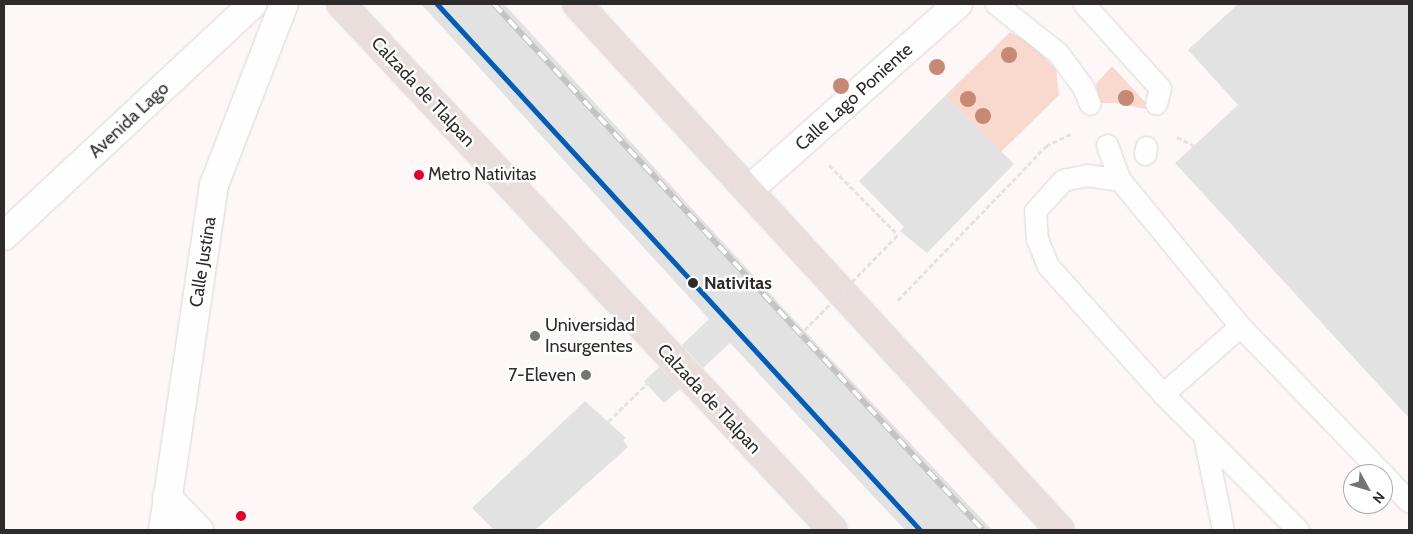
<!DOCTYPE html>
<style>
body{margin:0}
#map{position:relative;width:1413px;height:534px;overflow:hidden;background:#fdf8f7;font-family:Cabin,sans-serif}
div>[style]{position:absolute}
.green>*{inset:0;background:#f9d8ce}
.building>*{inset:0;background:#e3e2e2}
.path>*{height:3px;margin-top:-1.5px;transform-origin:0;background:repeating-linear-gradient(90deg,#e4e3e2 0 5px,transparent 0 7.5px)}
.roads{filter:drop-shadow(0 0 1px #dad6d5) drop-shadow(0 0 1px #dad6d5)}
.lane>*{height:21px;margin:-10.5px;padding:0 10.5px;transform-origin:10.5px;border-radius:10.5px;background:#fffefe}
.street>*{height:28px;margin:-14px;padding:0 14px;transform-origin:14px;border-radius:14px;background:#fffefe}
.highway>*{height:28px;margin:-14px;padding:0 14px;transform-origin:14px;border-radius:14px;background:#e9dedb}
.rail>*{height:5.5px;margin-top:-2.75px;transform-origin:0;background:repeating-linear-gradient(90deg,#fff 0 11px,#c4c3c3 0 22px);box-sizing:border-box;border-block:1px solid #c4c3c3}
.path-bridge>*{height:3px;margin-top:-1.5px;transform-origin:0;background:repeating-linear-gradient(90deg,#e4e3e2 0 5px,transparent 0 7.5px)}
.metro-1>*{height:5px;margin:-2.5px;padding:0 2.5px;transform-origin:2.5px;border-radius:2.5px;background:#005eb8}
.trees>*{width:16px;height:16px;margin:-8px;border-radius:50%;background:#c58974}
.dots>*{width:14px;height:14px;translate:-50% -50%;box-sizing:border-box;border:2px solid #fff;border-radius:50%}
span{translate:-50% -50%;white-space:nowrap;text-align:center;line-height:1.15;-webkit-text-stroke:4.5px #fff;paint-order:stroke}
.bus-label{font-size:17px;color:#2e2b2a}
.left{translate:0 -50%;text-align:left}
.street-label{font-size:18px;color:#2e2b2a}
.stop-label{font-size:18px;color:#2e2b2a;font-weight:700}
.poi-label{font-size:18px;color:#2e2b2a}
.right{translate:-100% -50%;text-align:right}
.frame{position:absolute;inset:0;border:5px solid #2e2b2a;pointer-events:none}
.north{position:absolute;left:1343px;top:464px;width:50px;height:50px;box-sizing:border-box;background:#fff;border:1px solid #abaaaa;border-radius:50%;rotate:129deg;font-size:14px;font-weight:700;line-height:20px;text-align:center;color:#2e2b2a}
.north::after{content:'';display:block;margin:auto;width:18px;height:22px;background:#767372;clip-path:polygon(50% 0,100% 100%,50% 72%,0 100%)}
</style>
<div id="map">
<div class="green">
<i style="clip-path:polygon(1010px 32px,1030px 43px,1056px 69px,1059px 95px,1001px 152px,945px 96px)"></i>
<i style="clip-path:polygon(1112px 66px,1145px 102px,1146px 109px,1116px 103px,1098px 103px,1096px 84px)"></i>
</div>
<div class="building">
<i style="clip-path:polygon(421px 4px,504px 4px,799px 325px,992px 530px,905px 530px,730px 343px,703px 368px,682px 345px,709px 319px)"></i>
<i style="clip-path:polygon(1238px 4px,1409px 4px,1409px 418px,1175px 163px,1238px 105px,1188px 50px)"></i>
<i style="clip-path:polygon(945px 96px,1014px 164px,927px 253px,900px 231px,904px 227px,859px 181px)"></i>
<i style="clip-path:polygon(659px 367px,680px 389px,664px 403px,644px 381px)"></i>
<i style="clip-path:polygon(585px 401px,626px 438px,623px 440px,628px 447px,535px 530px,494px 530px,472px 508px)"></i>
</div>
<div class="path">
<i style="left:1177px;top:137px;width:20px;rotate:27deg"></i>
<i style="left:829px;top:165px;width:98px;rotate:45.4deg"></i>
<i style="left:898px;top:300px;width:214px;rotate:-46.1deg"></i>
<i style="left:1046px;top:146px;width:30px;rotate:-26deg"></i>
</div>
<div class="roads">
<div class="lane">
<i style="left:996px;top:4px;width:79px;rotate:38.3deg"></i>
<i style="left:1058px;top:53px;width:42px;rotate:53.7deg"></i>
<i style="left:1083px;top:87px;width:18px;rotate:68deg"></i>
<i style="left:1084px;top:4px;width:113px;rotate:47.9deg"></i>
<i style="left:1160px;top:88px;width:16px;rotate:104deg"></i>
<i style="left:1107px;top:145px;width:37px;rotate:70deg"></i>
<i style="left:1145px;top:154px;width:7px;rotate:-82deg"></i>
<i style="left:1163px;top:394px;width:103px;rotate:-41.4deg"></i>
<i style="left:1204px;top:436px;width:96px;rotate:78.6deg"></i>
<i style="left:1383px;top:474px;width:38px;rotate:47deg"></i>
<i style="left:1298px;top:530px;width:192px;rotate:-134.8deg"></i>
<i style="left:1163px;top:394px;width:172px;rotate:-131.9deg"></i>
<i style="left:1048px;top:266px;width:29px;rotate:-112deg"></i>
<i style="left:1037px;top:239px;width:28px;rotate:-94deg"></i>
<i style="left:1035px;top:211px;width:42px;rotate:-47.9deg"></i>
<i style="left:1063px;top:180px;width:24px;rotate:-12deg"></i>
<i style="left:1086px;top:175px;width:34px;rotate:8deg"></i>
<i style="left:1120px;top:180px;width:189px;rotate:50.6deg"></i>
<i style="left:1240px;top:326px;width:206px;rotate:46deg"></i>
</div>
<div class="street">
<i style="left:749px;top:190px;width:280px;rotate:-41.7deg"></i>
<i style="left:4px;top:236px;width:340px;rotate:-43deg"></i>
<i style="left:167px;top:497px;width:46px;rotate:45.9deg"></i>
<i style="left:163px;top:530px;width:349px;rotate:-81.6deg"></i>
<i style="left:214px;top:185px;width:194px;rotate:-68.9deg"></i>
</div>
<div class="highway">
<i style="left:341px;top:4px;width:720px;rotate:46.91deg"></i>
<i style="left:577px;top:4px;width:714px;rotate:47.44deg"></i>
</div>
</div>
<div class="rail">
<i style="left:494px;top:4px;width:718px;rotate:47.09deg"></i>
</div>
<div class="path-bridge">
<i style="left:571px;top:458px;width:214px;rotate:-44.4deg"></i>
<i style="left:724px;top:308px;width:73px;rotate:47.8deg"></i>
<i style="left:773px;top:362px;width:178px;rotate:-45.5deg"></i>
</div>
<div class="metro-1">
<i style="left:437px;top:4px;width:714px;rotate:47.44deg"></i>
</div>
<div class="trees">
<i style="left:1009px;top:55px"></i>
<i style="left:937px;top:67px"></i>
<i style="left:841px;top:86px"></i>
<i style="left:1126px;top:98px"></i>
<i style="left:968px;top:99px"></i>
<i style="left:983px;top:116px"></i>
</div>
<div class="dots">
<i style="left:419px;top:175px;background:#e4002b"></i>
<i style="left:693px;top:283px;background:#2e2b2a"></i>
<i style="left:535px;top:336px;background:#767372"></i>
<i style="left:586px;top:375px;background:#767372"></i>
<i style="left:241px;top:516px;background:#e4002b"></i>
</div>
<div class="bus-label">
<span class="left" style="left:428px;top:175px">Metro Nativitas</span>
</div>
<div class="street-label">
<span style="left:423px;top:92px;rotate:47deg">Calzada de Tlalpan</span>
<span style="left:854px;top:97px;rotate:-42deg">Calle Lago Poniente</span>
<span style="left:129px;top:120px;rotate:-43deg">Avenida Lago</span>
<span style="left:203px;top:262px;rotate:-81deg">Calle Justina</span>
<span style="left:709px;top:399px;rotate:47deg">Calzada de Tlalpan</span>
</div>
<div class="stop-label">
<span class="left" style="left:704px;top:283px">Nativitas</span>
</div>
<div class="poi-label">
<span class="left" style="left:545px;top:336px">Universidad<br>Insurgentes</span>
<span class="right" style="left:576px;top:375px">7-Eleven</span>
</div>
<div class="frame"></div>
<div class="north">N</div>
</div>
